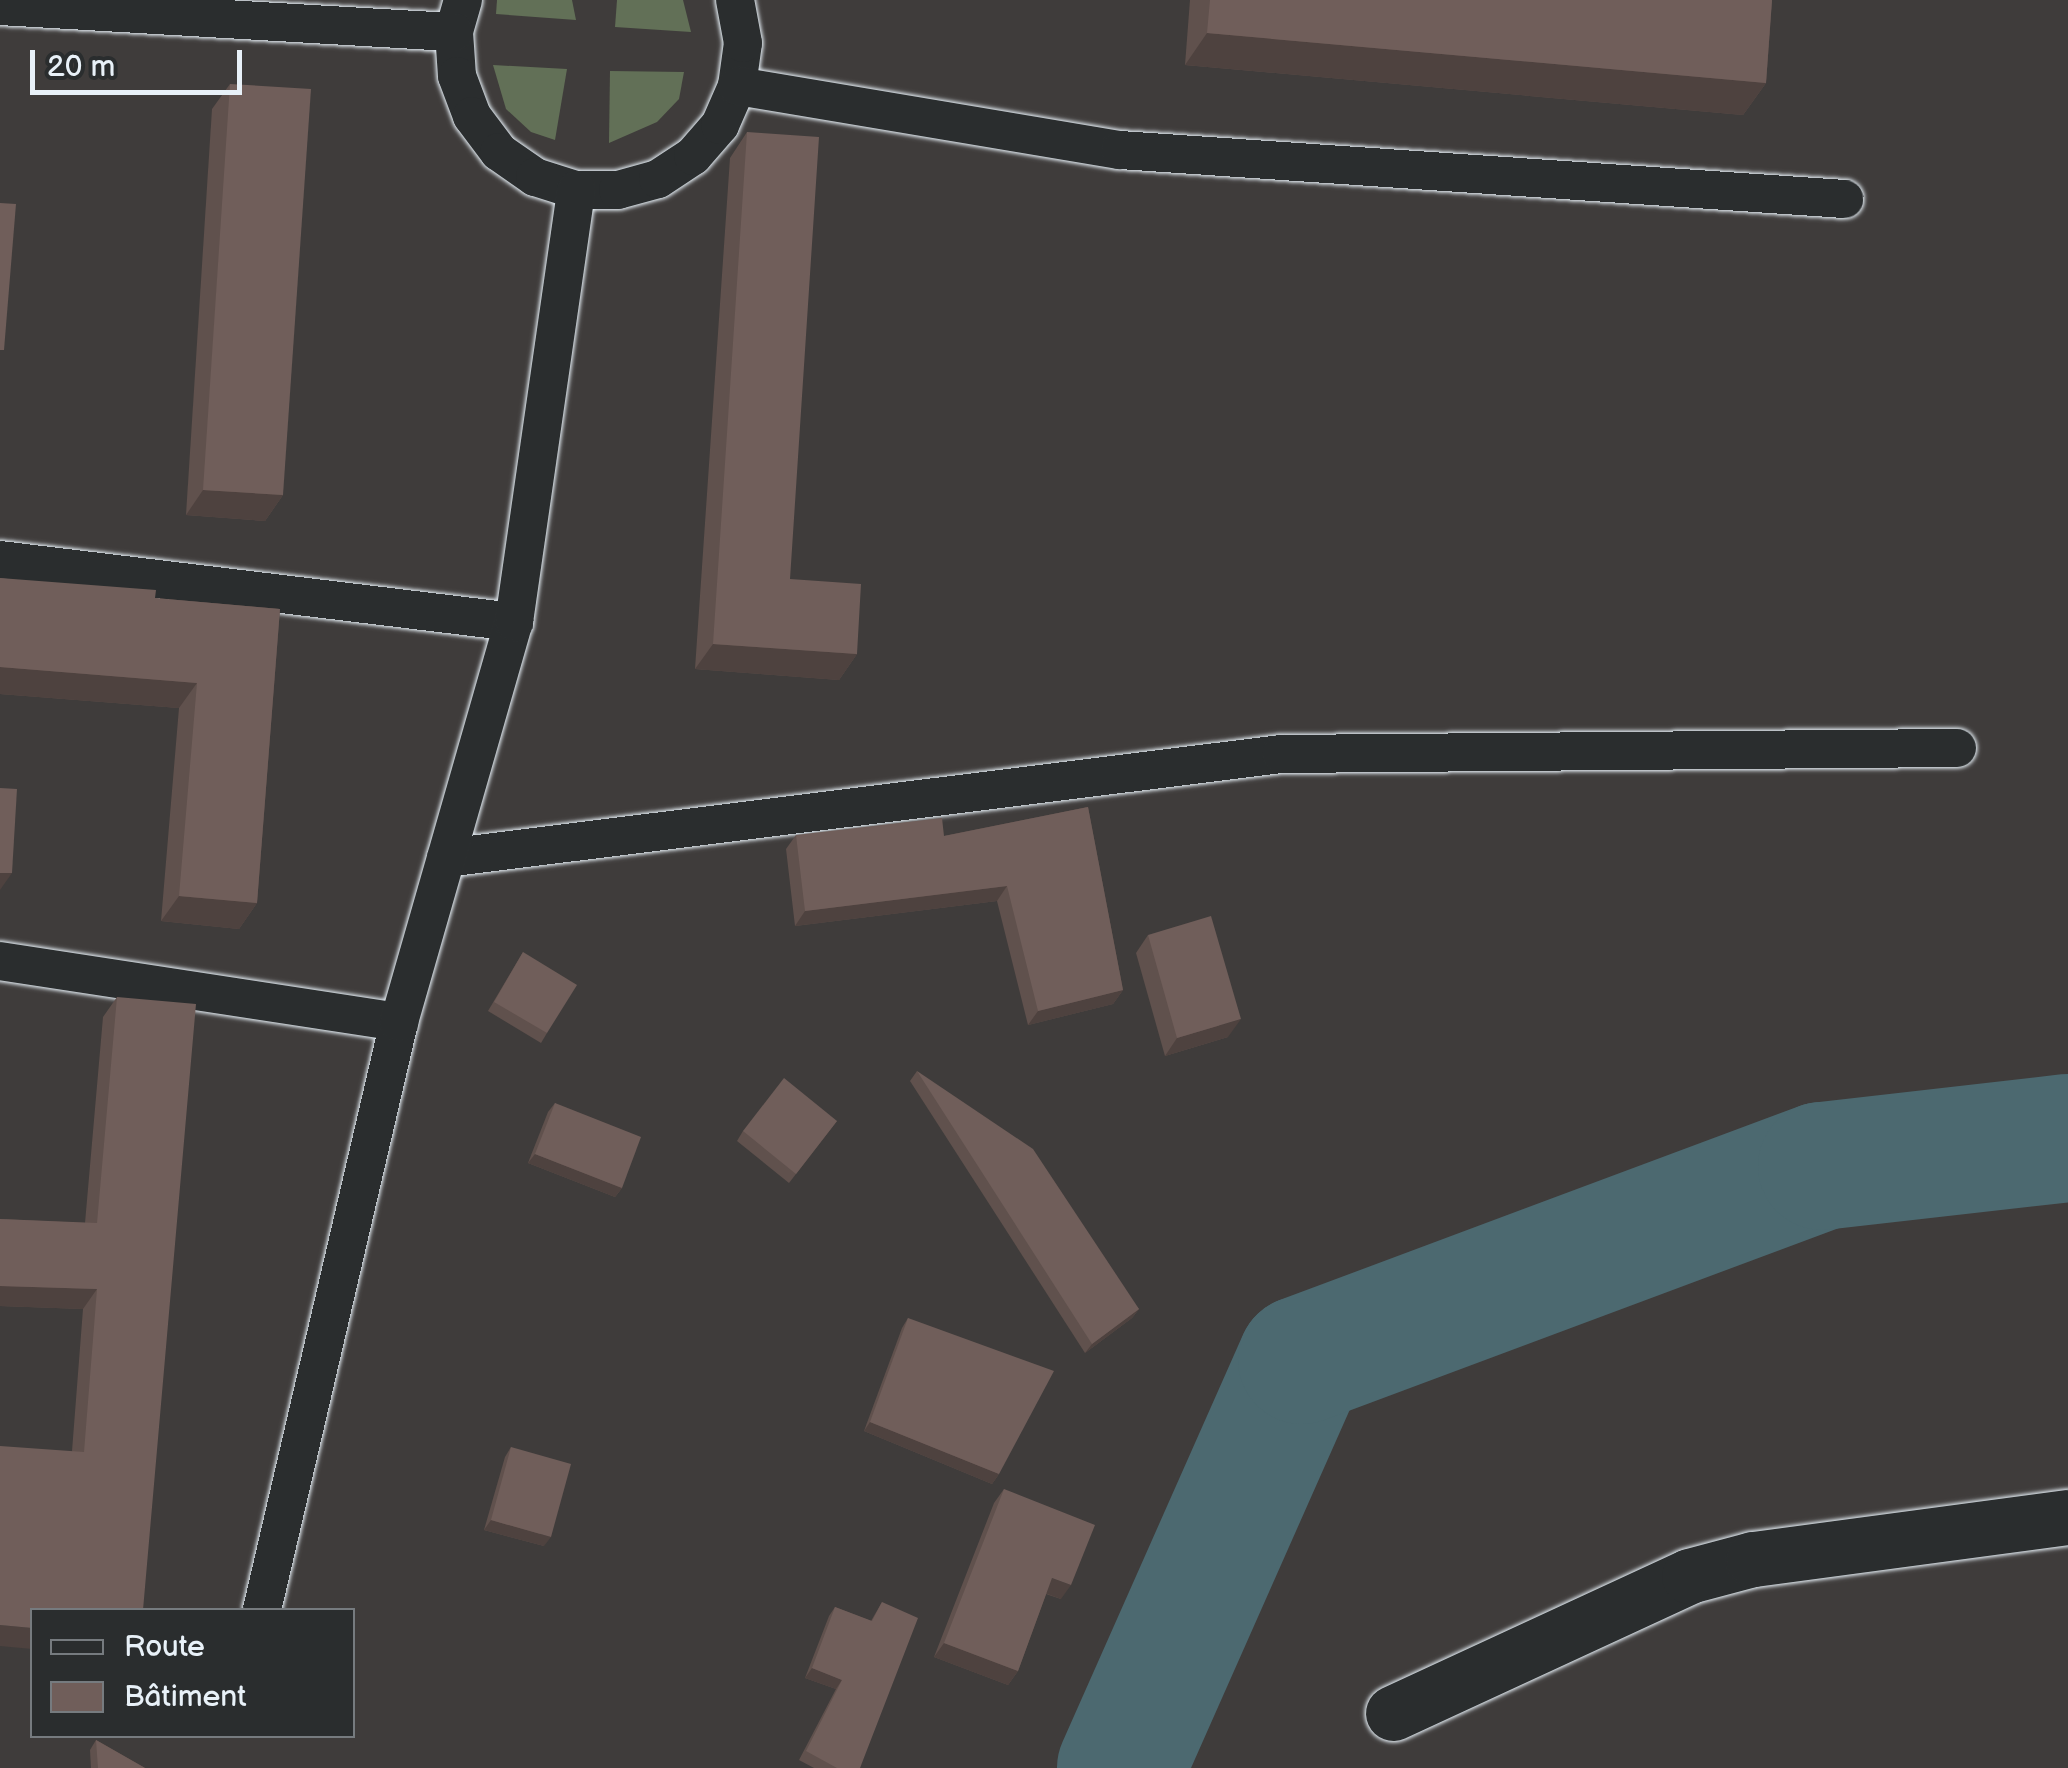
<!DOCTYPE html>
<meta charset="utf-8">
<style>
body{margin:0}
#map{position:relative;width:2068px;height:1768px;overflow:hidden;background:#3f3c3b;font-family:"Balsamiq Sans",sans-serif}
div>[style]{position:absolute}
.green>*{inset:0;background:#627057}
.river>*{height:128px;margin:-64px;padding:0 64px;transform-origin:64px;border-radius:64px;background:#4c6970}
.roads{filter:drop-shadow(0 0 2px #e8f1f8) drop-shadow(0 0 2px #e8f1f8)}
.service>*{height:38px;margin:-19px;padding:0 19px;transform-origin:19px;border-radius:19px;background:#2a2d2e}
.minor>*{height:55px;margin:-27.5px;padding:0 27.5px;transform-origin:27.5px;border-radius:27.5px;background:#2a2d2e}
.wall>*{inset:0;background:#60514d}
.shaded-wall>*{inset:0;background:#4e423f}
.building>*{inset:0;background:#705e5a}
span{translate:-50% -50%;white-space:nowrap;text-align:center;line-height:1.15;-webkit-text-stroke:10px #2a2d2e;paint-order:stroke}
.legend{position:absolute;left:30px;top:1608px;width:325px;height:130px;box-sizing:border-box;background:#2a2d2e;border:2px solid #767b7f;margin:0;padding:12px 18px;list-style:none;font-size:30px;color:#e8f1f8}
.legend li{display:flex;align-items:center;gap:20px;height:50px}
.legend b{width:50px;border:2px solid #767b7f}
.scale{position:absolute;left:30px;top:50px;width:212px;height:45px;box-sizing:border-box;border:5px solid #e8f1f8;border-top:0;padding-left:12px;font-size:30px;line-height:35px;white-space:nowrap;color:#e8f1f8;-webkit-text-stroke:8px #2a2d2e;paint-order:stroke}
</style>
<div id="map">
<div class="green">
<i style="clip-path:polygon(497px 0,572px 0,576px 20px,496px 14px)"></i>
<i style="clip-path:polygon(617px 0,683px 0,691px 32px,615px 27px)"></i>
<i style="clip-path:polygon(493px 65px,567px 69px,555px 140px,531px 132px,506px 109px)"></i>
<i style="clip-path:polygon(610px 71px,684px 72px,679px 99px,657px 122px,609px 143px)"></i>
</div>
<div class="river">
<i style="left:1121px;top:1768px;width:446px;rotate:-66.1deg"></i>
<i style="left:1302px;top:1360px;width:555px;rotate:-20.46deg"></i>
<i style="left:1822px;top:1166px;width:248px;rotate:-6.5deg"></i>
</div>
<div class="roads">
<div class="service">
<i style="left:463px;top:0;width:33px;rotate:106deg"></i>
<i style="left:454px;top:32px;width:44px;rotate:86.1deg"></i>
<i style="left:457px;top:76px;width:43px;rotate:69.4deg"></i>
<i style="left:472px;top:116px;width:45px;rotate:53.1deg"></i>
<i style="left:499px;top:152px;width:44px;rotate:34.8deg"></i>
<i style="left:535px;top:177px;width:43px;rotate:17.6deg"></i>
<i style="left:576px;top:190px;width:42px"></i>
<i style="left:618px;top:190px;width:41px;rotate:-15.4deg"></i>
<i style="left:658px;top:179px;width:42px;rotate:-33.3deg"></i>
<i style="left:693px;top:156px;width:41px;rotate:-48.9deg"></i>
<i style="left:720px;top:125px;width:43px;rotate:-66.4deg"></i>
<i style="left:737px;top:86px;width:43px;rotate:-82.1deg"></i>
<i style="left:743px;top:43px;width:44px;rotate:-100.5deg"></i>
<i style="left:0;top:6px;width:455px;rotate:3.3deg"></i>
<i style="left:737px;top:86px;width:388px;rotate:9.5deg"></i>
<i style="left:1120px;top:150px;width:726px;rotate:3.87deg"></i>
<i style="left:0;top:560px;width:518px;rotate:6.88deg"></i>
<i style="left:446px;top:858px;width:841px;rotate:-7.1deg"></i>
<i style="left:1281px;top:754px;width:676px;rotate:-0.51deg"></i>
<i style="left:0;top:961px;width:404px;rotate:8.7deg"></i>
<i style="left:399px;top:1022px;width:604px;rotate:103.12deg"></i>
<i style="left:399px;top:1022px;width:416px;rotate:-74deg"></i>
<i style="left:514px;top:622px;width:436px;rotate:-81.8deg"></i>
</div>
<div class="minor">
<i style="left:1393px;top:1713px;width:326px;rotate:-24.8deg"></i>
<i style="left:1689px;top:1576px;width:66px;rotate:-14.9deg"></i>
<i style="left:1753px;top:1559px;width:318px;rotate:-7.6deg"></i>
</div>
</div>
<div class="wall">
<i style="clip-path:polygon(1190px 0,1772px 0,1766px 83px,1743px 115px,1185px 65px)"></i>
<i style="clip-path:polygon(230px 84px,283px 495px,265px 521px,186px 515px,212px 109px)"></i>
<i style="clip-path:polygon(747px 132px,790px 579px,857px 654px,839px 680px,695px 669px,730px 158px)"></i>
<i style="clip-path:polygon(0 578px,155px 598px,280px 609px,257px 903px,239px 929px,161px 921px,179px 708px,0 694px)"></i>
<i style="clip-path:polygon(1088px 807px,1123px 990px,1113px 1004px,1028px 1025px,997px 901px,795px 926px,786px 849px,796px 835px,944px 836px)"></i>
<i style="clip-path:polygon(1148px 935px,1228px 1037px,1165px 1056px,1136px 953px)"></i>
<i style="clip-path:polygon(523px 952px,547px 1033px,541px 1043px,488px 1011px)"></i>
<i style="clip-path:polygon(117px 997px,143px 1610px,72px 1451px,83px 1309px,0 1306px,0 1219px,85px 1223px,103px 1017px)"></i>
<i style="clip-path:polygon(917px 1071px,1139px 1309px,1132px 1318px,1085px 1353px,910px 1081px)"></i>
<i style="clip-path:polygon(555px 1103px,622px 1188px,615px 1197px,528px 1163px,548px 1112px)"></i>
<i style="clip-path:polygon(837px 1121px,789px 1183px,737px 1141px,743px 1131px)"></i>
<i style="clip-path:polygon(908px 1318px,999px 1474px,992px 1484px,864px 1431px,902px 1328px)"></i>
<i style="clip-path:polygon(511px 1447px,544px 1546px,484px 1530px,505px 1457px)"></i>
<i style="clip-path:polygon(1004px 1489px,1061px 1599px,1046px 1594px,1018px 1671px,1008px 1685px,934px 1657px,994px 1503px)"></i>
<i style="clip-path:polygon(882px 1602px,860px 1768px,814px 1768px,799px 1760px,836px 1689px,805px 1678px,829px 1616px,835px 1607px,871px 1621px)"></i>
<i style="clip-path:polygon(96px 1740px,145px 1768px,91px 1768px,90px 1750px)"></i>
</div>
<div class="shaded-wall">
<i style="clip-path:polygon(1207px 33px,1766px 83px,1743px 115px,1185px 65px)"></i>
<i style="clip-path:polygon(203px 490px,283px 495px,265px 521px,186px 515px)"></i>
<i style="clip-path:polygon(713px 644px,857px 654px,839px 680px,695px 669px)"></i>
<i style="clip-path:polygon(0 667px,197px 683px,179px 708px,0 694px)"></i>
<i style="clip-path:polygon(0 873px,12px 873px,0 890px)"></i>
<i style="clip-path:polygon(1007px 886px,997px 901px,795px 926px,805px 911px)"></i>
<i style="clip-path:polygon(179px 896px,257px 903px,239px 929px,161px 921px)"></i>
<i style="clip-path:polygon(1123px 990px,1113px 1004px,1028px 1025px,1038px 1011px)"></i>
<i style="clip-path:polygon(1241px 1019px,1228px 1037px,1165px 1056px,1177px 1038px)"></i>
<i style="clip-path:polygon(535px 1154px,622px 1188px,615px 1197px,528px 1163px)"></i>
<i style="clip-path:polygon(0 1286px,97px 1289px,83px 1309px,0 1306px)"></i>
<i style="clip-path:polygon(1139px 1309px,1132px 1318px,1085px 1353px,1092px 1344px)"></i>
<i style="clip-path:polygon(870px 1422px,999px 1474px,992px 1484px,864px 1431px)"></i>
<i style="clip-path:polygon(491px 1520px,551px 1537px,544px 1546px,484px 1530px)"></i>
<i style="clip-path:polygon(1052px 1578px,1071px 1585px,1061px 1599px,1042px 1592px)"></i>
<i style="clip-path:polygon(0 1625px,32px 1628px,32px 1649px,0 1646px)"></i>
<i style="clip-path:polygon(944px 1643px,1018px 1671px,1008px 1685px,934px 1657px)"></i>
<i style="clip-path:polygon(812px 1668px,842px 1680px,836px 1689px,805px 1678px)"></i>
</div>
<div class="building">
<i style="clip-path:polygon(1210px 0,1772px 0,1766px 83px,1207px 33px)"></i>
<i style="clip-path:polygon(230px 84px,311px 89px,283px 495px,203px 490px)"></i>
<i style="clip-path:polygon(747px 132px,819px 137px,790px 579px,861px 584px,857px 654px,713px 644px)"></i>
<i style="clip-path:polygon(0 203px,16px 204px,4px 350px,0 350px)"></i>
<i style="clip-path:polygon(0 578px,156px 590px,155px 598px,280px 609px,257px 903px,179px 896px,197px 683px,0 667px)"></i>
<i style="clip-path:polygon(0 788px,17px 789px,12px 873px,0 873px)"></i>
<i style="clip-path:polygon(1088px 807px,1123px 990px,1038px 1011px,1007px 886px,805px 911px,796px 835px,942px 818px,944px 836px)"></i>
<i style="clip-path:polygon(1211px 916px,1241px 1019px,1177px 1038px,1148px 935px)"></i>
<i style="clip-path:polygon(523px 952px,577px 985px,547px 1033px,494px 1002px)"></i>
<i style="clip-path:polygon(117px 997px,196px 1004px,143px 1610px,32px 1610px,32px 1628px,0 1625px,0 1446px,84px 1452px,97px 1289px,0 1286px,0 1219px,97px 1223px)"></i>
<i style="clip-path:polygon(917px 1071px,1033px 1149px,1139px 1309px,1092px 1344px)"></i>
<i style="clip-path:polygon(784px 1078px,837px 1121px,796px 1174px,743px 1131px)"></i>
<i style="clip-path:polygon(555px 1103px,641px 1137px,622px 1188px,535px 1154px)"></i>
<i style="clip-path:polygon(908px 1318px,1054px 1371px,999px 1474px,870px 1422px)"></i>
<i style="clip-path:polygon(511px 1447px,571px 1464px,551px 1537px,491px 1520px)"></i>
<i style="clip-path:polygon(1004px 1489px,1095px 1525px,1071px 1585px,1052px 1578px,1018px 1671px,944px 1643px)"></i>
<i style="clip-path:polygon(882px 1602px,918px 1618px,860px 1768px,837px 1768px,806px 1751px,842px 1680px,812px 1668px,835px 1607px,872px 1621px)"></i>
<i style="clip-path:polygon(96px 1740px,145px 1768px,98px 1768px)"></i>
</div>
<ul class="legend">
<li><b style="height:12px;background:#2a2d2e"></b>Route</li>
<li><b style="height:28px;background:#705e5a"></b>Bâtiment</li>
</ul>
<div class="scale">20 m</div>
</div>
